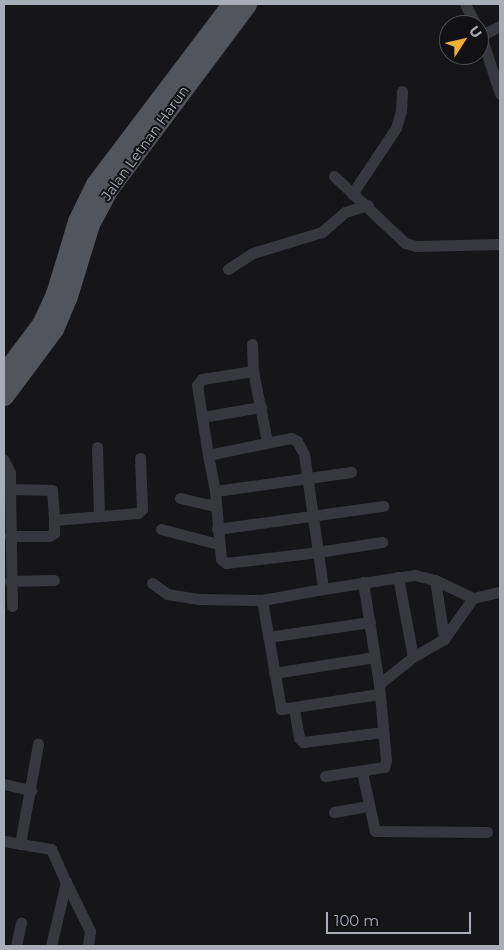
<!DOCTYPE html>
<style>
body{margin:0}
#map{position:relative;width:504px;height:950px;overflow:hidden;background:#161618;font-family:Montserrat,sans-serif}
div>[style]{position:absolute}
.minor>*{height:11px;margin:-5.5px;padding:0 5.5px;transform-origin:5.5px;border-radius:5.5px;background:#37383d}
.primary>*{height:19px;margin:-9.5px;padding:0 9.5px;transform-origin:9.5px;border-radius:9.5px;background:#53555c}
span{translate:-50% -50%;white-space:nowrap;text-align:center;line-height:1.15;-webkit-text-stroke:4px #111113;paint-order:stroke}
.street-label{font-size:14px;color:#a8adb8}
.frame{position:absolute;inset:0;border:5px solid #a8adb8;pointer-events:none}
.north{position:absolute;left:439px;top:15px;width:50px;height:50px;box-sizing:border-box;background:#111113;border:1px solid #4d4f55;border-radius:50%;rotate:55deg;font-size:14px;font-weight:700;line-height:20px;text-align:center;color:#a8adb8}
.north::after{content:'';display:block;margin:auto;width:18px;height:22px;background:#f2b134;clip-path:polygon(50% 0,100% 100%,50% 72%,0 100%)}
.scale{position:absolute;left:326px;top:912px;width:145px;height:22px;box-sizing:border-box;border:2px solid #a8adb8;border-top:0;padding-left:6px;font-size:15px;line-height:18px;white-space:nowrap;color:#a8adb8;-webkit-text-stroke:4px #111113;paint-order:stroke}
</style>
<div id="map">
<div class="minor">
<i style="left:465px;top:4px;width:24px;rotate:62deg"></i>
<i style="left:479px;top:30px;width:67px;rotate:71.8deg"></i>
<i style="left:482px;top:35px;width:20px;rotate:-27deg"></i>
<i style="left:334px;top:176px;width:98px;rotate:43.3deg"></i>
<i style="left:405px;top:243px;width:11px;rotate:15deg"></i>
<i style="left:416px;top:246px;width:84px;rotate:-1.4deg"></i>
<i style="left:352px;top:194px;width:79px;rotate:-56.3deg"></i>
<i style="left:396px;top:128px;width:18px;rotate:-74deg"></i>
<i style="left:401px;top:111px;width:20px;rotate:-87deg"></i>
<i style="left:228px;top:269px;width:30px;rotate:-33deg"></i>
<i style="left:253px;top:253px;width:72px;rotate:-16.9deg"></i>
<i style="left:322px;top:232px;width:30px;rotate:-41deg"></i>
<i style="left:345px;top:212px;width:24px;rotate:-17deg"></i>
<i style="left:252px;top:344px;width:27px;rotate:88deg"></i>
<i style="left:202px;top:417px;width:60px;rotate:-9.6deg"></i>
<i style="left:97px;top:447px;width:69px;rotate:88.3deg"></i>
<i style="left:208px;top:455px;width:71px;rotate:-98.9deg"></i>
<i style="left:197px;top:385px;width:8px;rotate:-50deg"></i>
<i style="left:202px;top:379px;width:52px;rotate:-8.9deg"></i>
<i style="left:253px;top:371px;width:72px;rotate:78.8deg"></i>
<i style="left:4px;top:460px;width:14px;rotate:65deg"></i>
<i style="left:10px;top:473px;width:16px;rotate:90deg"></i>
<i style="left:10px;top:489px;width:42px;rotate:1.4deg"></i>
<i style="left:52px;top:490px;width:30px;rotate:86deg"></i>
<i style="left:54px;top:520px;width:84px;rotate:-4.8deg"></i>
<i style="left:138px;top:513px;width:6px;rotate:-45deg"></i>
<i style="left:142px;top:509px;width:51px;rotate:-92.2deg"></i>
<i style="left:351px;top:472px;width:137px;rotate:172deg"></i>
<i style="left:215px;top:491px;width:68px;rotate:85deg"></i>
<i style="left:221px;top:559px;width:6px;rotate:39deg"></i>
<i style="left:226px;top:563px;width:93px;rotate:-6.8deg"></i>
<i style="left:318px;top:552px;width:37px;rotate:82deg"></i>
<i style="left:323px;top:589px;width:93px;rotate:-8.7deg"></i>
<i style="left:415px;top:575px;width:21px;rotate:14deg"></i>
<i style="left:435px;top:580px;width:42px;rotate:25.3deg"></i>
<i style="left:473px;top:598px;width:28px;rotate:-13deg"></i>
<i style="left:10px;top:489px;width:117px;rotate:89deg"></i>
<i style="left:215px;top:491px;width:37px;rotate:-101deg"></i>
<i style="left:208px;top:455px;width:85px;rotate:-11.6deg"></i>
<i style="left:291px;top:438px;width:7px;rotate:27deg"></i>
<i style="left:297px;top:441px;width:15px;rotate:62deg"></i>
<i style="left:304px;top:454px;width:99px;rotate:81.9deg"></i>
<i style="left:318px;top:552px;width:65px;rotate:-8.9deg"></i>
<i style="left:180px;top:498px;width:37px;rotate:13deg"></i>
<i style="left:161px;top:529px;width:59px;rotate:14.7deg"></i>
<i style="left:217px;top:529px;width:168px;rotate:-7.9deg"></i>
<i style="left:10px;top:536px;width:39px"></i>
<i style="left:49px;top:536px;width:6px;rotate:-31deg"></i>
<i style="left:54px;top:533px;width:13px;rotate:-90deg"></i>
<i style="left:398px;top:577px;width:81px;rotate:79.4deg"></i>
<i style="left:435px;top:580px;width:60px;rotate:81.3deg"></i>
<i style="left:10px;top:581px;width:44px;rotate:-1.3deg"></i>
<i style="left:363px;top:582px;width:103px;rotate:81.1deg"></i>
<i style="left:152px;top:583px;width:19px;rotate:36deg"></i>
<i style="left:167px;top:594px;width:31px;rotate:9deg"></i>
<i style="left:198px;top:599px;width:64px;rotate:0.9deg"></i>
<i style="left:262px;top:600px;width:62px;rotate:-10.2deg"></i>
<i style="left:262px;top:600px;width:111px;rotate:80.1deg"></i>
<i style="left:281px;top:709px;width:99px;rotate:-8.7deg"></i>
<i style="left:268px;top:637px;width:103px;rotate:-8.4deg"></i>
<i style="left:274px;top:673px;width:102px;rotate:-9deg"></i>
<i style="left:294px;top:709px;width:29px;rotate:80deg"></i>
<i style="left:299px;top:738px;width:6px;rotate:45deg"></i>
<i style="left:303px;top:742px;width:81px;rotate:-7.1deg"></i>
<i style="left:362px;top:772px;width:60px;rotate:77.6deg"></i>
<i style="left:375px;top:831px;width:112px;rotate:0.5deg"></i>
<i style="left:325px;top:776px;width:60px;rotate:-8.7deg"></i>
<i style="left:384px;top:767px;width:7px;rotate:-74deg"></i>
<i style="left:386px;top:760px;width:76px;rotate:-95.3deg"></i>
<i style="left:379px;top:684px;width:43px;rotate:-38.5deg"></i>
<i style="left:413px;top:657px;width:36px;rotate:-30deg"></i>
<i style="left:444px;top:639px;width:50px;rotate:-54.7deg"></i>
<i style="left:4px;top:784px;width:28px;rotate:13deg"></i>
<i style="left:334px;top:812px;width:35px;rotate:-10deg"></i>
<i style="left:4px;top:841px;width:48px;rotate:9.7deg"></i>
<i style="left:51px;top:849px;width:36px;rotate:66deg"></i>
<i style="left:20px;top:844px;width:102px;rotate:-79.8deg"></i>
<i style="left:16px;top:946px;width:24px;rotate:-78deg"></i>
<i style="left:51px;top:946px;width:66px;rotate:-76.8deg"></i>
<i style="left:66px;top:882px;width:55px;rotate:63.9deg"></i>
<i style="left:90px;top:931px;width:15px;rotate:98deg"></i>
</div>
<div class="primary">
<i style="left:4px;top:373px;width:61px;rotate:-52.9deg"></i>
<i style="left:41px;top:324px;width:33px;rotate:-65deg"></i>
<i style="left:55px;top:294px;width:76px;rotate:-73.2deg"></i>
<i style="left:77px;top:221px;width:41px;rotate:-64.1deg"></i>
<i style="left:95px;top:184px;width:222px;rotate:-52.9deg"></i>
<i style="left:4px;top:396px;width:84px;rotate:-53.3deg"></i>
<i style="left:54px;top:329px;width:36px;rotate:-67deg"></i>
<i style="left:68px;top:296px;width:75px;rotate:-73deg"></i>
<i style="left:90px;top:224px;width:38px;rotate:-62deg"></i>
<i style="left:108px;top:190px;width:232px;rotate:-53.2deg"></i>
</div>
<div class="street-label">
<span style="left:145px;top:143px;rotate:-54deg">Jalan Letnan Harun</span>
</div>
<div class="frame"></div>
<div class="north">U</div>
<div class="scale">100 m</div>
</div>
